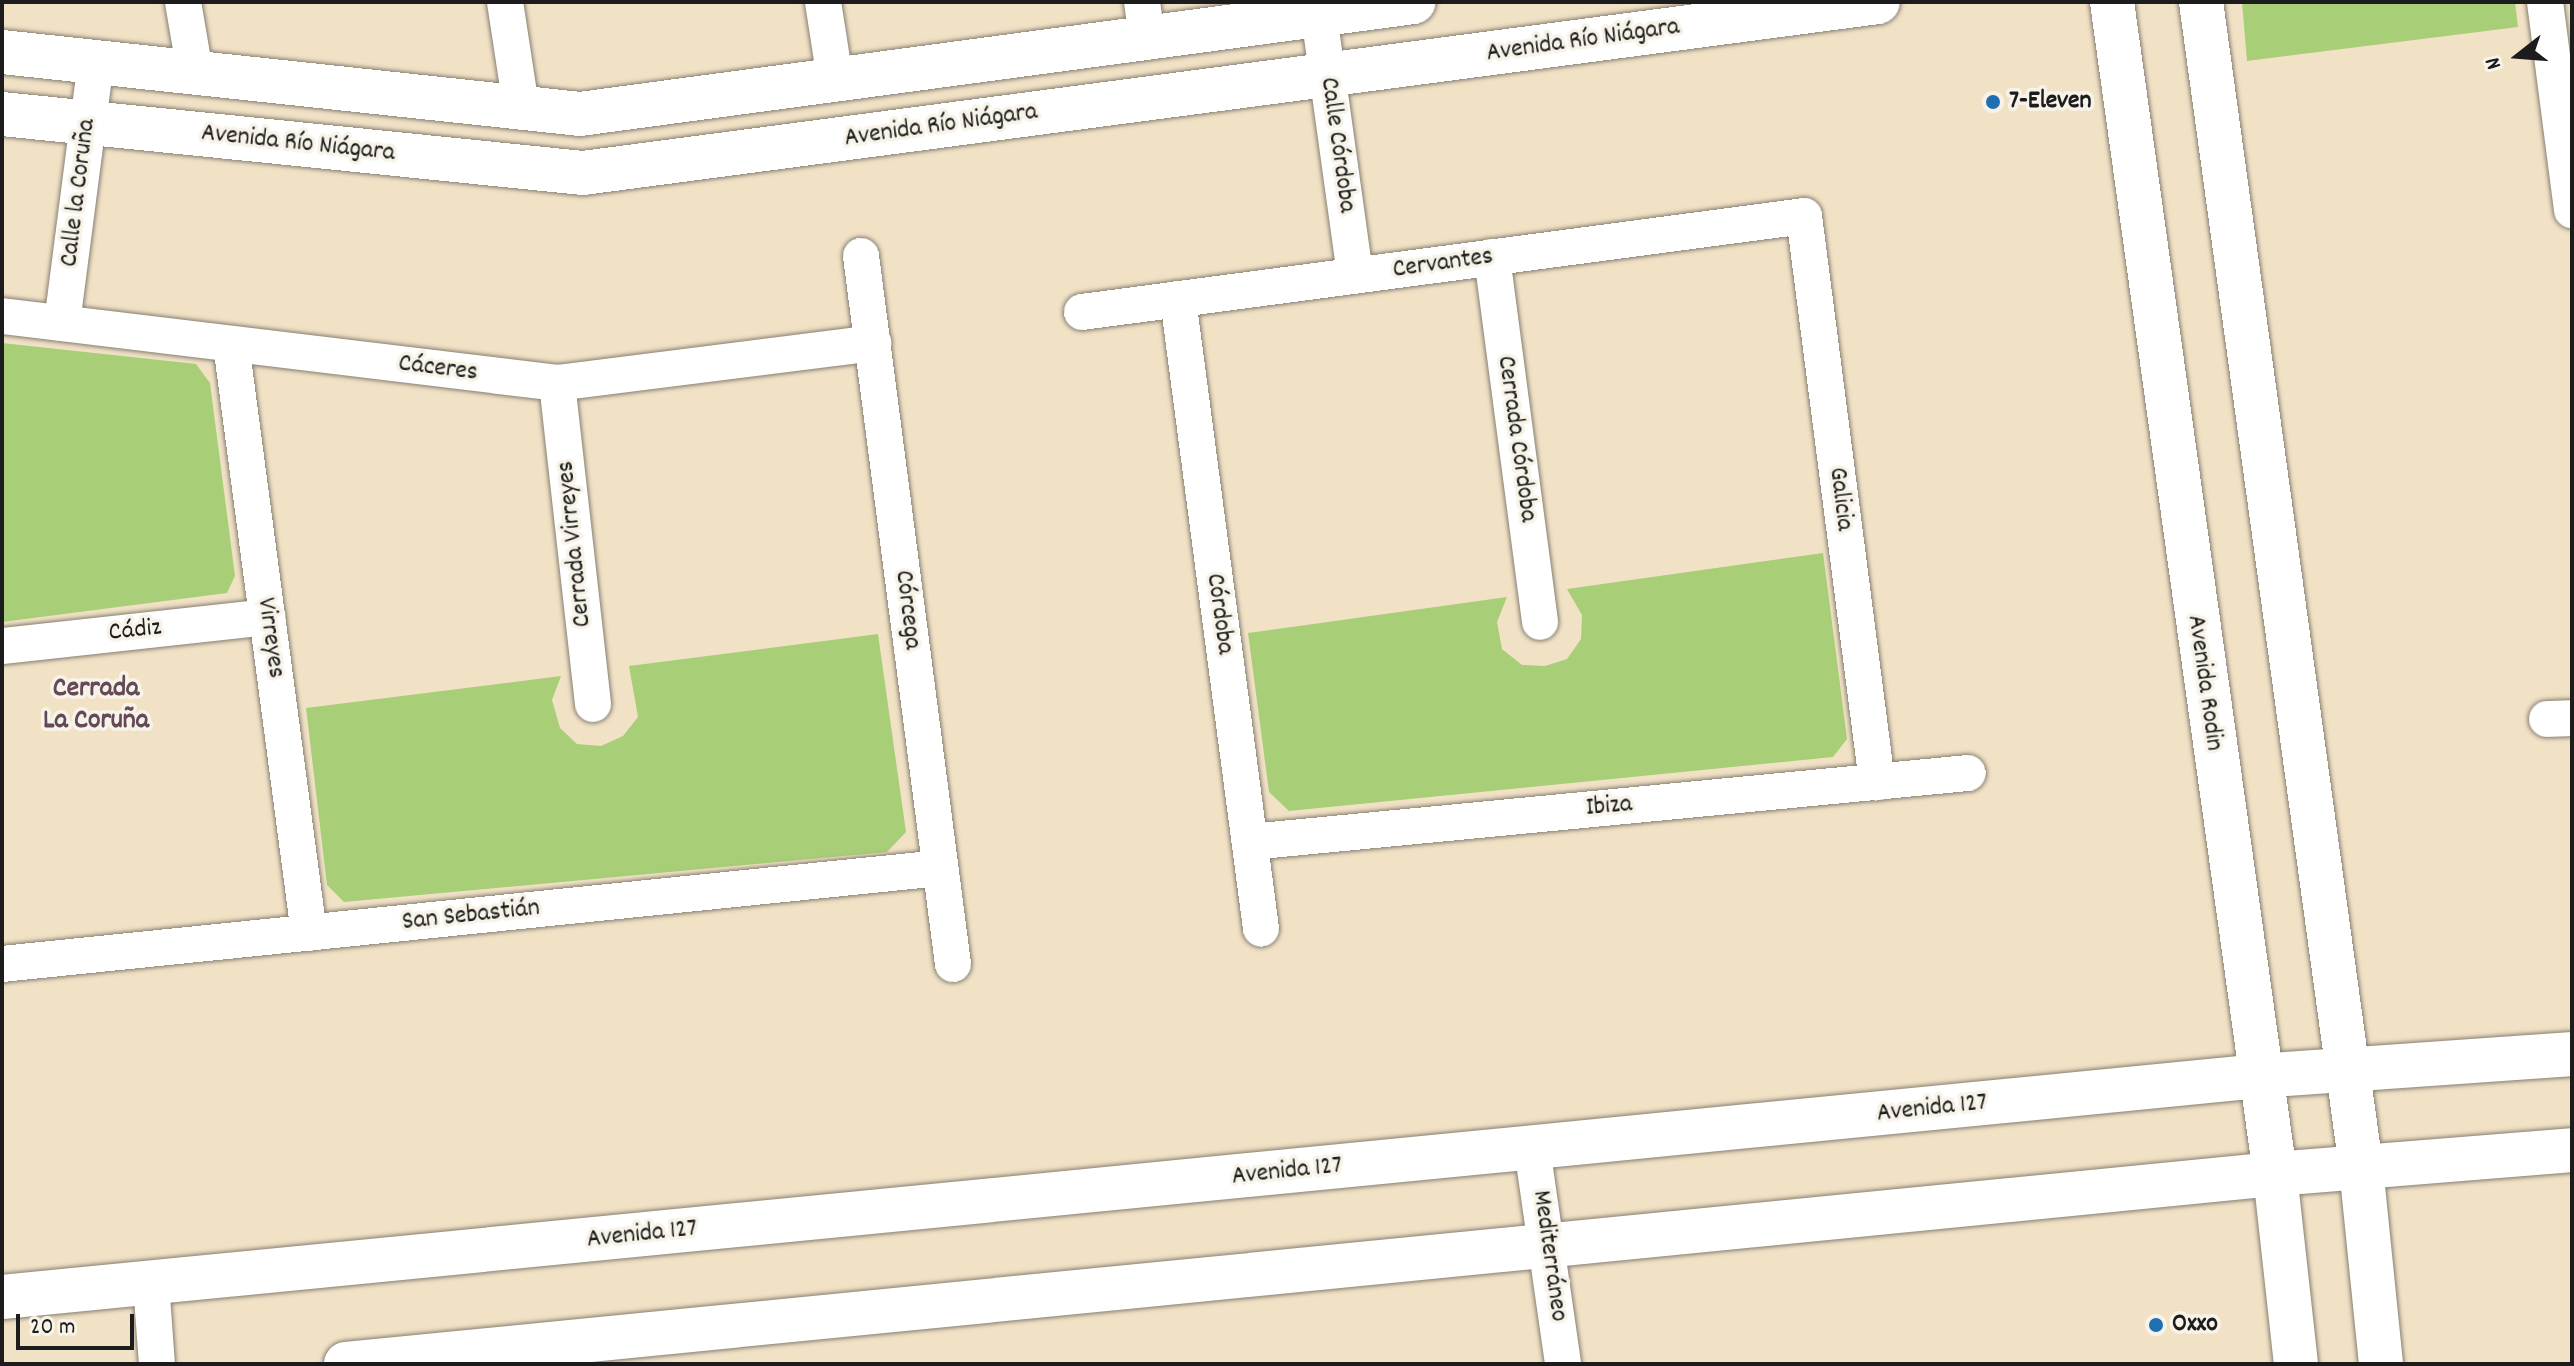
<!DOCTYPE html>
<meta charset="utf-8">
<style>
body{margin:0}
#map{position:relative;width:2574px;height:1366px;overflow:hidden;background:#f1e2c6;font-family:Dekko,sans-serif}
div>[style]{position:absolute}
.green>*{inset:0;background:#a9ce78}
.roads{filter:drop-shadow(0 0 2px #867f71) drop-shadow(0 0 2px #867f71)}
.street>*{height:36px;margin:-18px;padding:0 18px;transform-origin:18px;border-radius:18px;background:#fff}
.secondary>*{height:44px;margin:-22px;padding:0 22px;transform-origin:22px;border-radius:22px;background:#fff}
.dots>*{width:22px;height:22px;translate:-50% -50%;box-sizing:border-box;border:4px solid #f7f3e8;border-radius:50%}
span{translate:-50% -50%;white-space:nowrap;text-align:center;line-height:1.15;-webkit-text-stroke:7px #f7f3e8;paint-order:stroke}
.street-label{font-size:26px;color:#1c1c1c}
.poi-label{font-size:26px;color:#1c1c1c;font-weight:700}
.left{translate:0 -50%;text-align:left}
.neighbourhood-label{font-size:28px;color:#644a58;font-weight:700}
.frame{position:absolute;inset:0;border:4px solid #1c1c1c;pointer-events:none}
.north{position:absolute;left:2478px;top:16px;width:80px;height:80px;-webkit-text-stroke:6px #f7f3e8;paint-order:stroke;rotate:253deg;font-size:22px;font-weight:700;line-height:32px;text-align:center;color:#1c1c1c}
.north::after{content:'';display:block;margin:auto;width:28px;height:36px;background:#1c1c1c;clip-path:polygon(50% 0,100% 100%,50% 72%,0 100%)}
.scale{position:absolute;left:16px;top:1314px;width:118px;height:36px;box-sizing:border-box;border:4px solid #1c1c1c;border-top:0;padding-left:10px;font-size:24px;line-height:28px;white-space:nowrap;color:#1c1c1c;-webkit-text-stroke:6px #f7f3e8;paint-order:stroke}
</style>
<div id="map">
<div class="green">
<i style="clip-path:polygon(2242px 2px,2515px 2px,2518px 27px,2247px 61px)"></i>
<i style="clip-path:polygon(2px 343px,196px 364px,210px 383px,235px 576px,227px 593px,2px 622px)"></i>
<i style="clip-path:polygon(1823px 553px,1847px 739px,1833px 757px,1289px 811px,1269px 792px,1248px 633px,1507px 597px,1497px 622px,1502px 649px,1522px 665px,1545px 666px,1567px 659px,1581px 639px,1582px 615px,1567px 589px)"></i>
<i style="clip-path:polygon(878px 634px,906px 832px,887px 852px,344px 902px,327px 885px,306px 708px,561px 676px,552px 700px,560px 728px,577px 744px,601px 746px,623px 736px,638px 717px,629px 666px)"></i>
</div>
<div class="roads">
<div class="street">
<i style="left:183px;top:2px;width:71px;rotate:80.3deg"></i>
<i style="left:505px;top:2px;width:106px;rotate:81.3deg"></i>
<i style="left:823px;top:2px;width:78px;rotate:81.1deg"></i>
<i style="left:1142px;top:2px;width:36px;rotate:82deg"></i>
<i style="left:2545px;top:2px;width:210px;rotate:82.6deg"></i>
<i style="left:1319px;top:15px;width:263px;rotate:82.1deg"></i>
<i style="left:861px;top:256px;width:714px;rotate:82.6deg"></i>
<i style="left:1492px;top:257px;width:368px;rotate:82.5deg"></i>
<i style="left:1178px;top:299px;width:635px;rotate:82.49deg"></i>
<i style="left:1082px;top:312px;width:728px;rotate:-7.57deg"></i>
<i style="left:1804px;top:216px;width:571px;rotate:82.65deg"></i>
<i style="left:2px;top:316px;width:559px;rotate:6.88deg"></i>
<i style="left:557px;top:383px;width:319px;rotate:-7.2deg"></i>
<i style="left:62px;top:323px;width:263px;rotate:-82.6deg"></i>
<i style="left:231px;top:344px;width:594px;rotate:82.46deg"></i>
<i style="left:557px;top:383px;width:323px;rotate:83.6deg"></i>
<i style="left:2px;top:646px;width:267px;rotate:-6.2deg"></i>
<i style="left:2547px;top:719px;width:25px;rotate:-2deg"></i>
<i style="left:1250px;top:842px;width:721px;rotate:-5.49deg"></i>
<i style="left:2px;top:964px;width:943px;rotate:-5.84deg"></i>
<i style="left:1532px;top:1148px;width:218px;rotate:81.8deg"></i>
<i style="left:151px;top:1283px;width:81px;rotate:85.8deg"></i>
</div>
<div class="secondary">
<i style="left:2112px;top:2px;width:1183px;rotate:82.08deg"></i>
<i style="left:2275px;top:1174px;width:191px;rotate:83.7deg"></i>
<i style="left:2201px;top:2px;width:1176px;rotate:82.18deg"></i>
<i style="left:2361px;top:1167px;width:198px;rotate:84.2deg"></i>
<i style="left:2px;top:52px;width:581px;rotate:6.12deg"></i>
<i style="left:580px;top:114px;width:841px;rotate:-7.65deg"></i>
<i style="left:2px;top:114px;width:584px;rotate:5.8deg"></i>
<i style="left:583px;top:173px;width:1306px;rotate:-7.52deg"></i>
<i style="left:2px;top:1297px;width:2267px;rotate:-5.59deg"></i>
<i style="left:2258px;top:1076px;width:315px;rotate:-4deg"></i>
<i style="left:346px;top:1364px;width:1938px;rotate:-5.63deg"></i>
<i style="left:2275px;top:1174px;width:298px;rotate:-4.6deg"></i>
</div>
</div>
<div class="dots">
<i style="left:1993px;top:102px;background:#1f6fb2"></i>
<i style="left:2156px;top:1325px;background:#1f6fb2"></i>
</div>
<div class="street-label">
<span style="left:1583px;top:41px;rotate:-8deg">Avenida Río Niágara</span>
<span style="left:941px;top:126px;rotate:-8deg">Avenida Río Niágara</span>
<span style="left:298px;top:144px;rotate:6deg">Avenida Río Niágara</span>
<span style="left:1337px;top:145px;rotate:82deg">Calle Córdoba</span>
<span style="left:79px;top:193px;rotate:-83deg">Calle la Coruña</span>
<span style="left:1443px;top:264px;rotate:-8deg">Cervantes</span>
<span style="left:438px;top:369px;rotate:7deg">Cáceres</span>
<span style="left:1516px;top:439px;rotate:82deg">Cerrada Córdoba</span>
<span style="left:1840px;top:499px;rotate:83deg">Galicia</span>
<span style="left:575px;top:544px;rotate:-96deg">Cerrada Virreyes</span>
<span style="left:907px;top:610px;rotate:83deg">Córcega</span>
<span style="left:1219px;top:614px;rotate:82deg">Córdoba</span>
<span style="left:135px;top:631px;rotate:-6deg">Cádiz</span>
<span style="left:270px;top:638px;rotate:82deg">Virreyes</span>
<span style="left:2204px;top:683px;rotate:82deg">Avenida Rodin</span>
<span style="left:1609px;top:807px;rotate:-5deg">Ibiza</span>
<span style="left:471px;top:916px;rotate:-6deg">San Sebastián</span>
<span style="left:1932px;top:1109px;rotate:-6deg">Avenida 127</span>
<span style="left:1287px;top:1172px;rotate:-6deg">Avenida 127</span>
<span style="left:642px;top:1235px;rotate:-6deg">Avenida 127</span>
<span style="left:1549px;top:1256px;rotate:82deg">Mediterráneo</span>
</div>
<div class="poi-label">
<span class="left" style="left:2009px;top:102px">7-Eleven</span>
<span class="left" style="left:2172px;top:1325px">Oxxo</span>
</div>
<div class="neighbourhood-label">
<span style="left:96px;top:706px">Cerrada<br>La Coruña</span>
</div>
<div class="frame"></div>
<div class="north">N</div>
<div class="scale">20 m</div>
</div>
